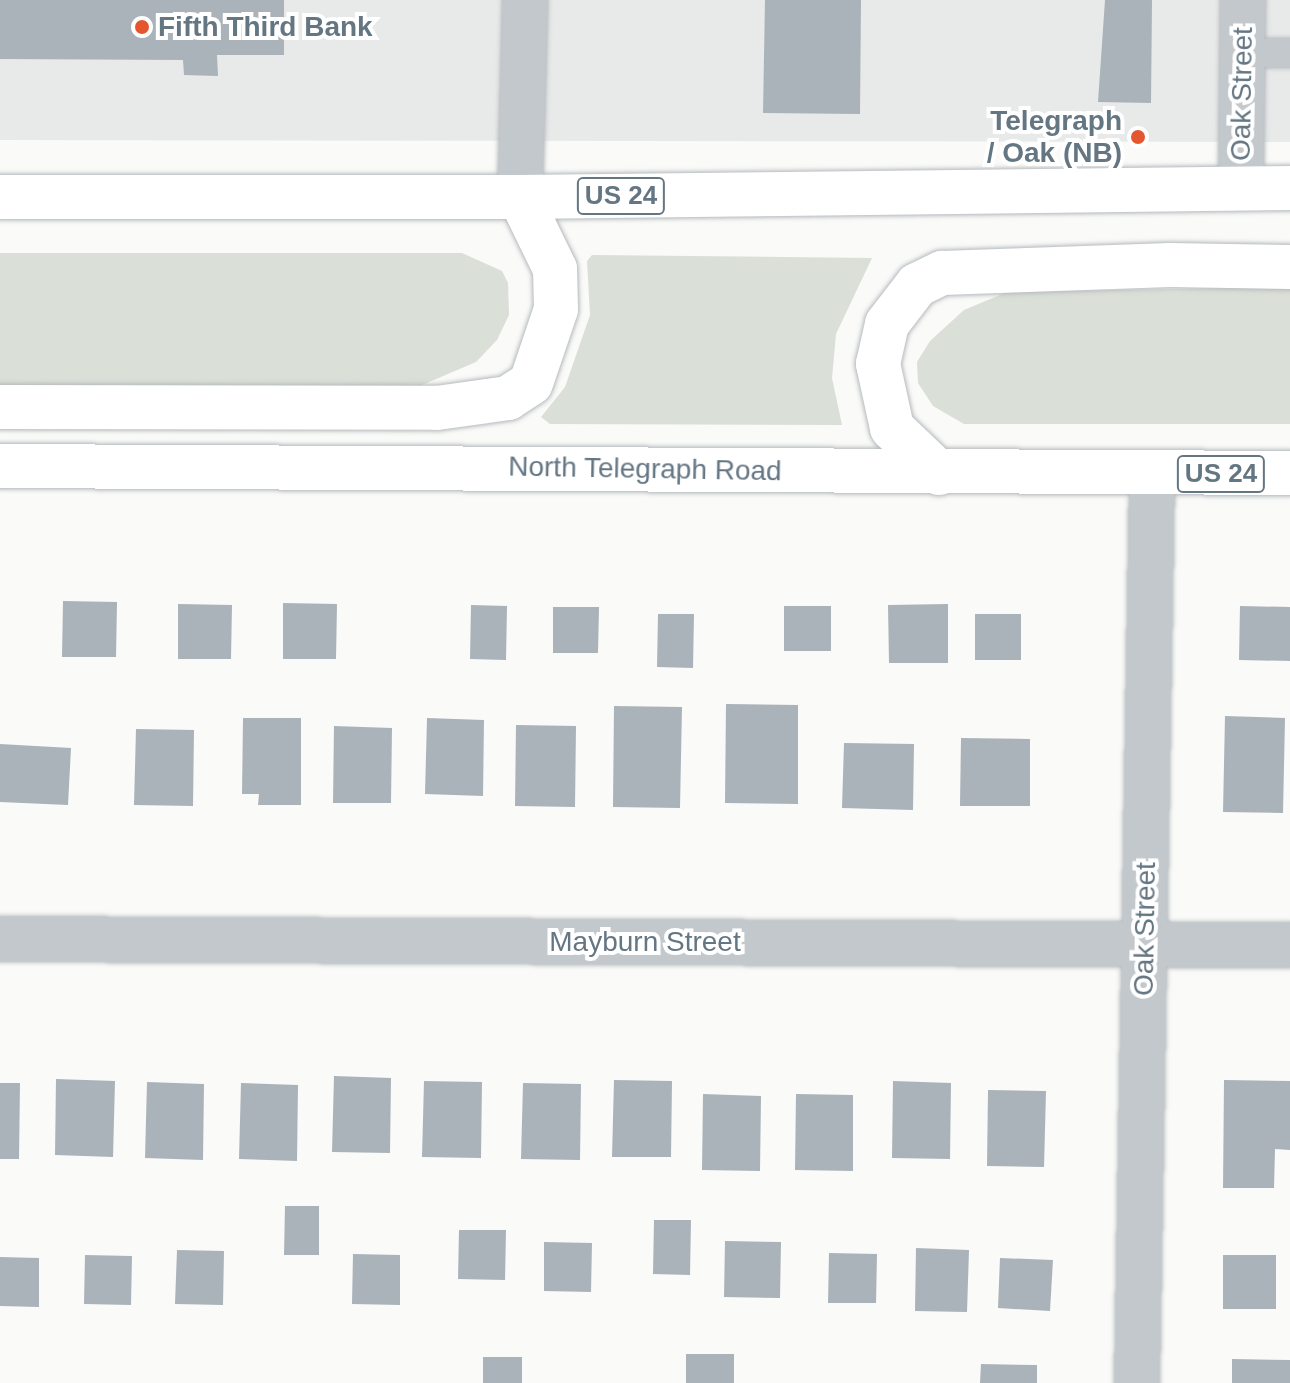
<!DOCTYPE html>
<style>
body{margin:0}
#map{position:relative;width:1290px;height:1383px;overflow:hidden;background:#fafaf8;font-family:Helvetica,sans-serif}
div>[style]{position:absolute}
.built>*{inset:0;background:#e8e9e9}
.green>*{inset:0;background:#dadfd7}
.building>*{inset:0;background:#aab3b9}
.roads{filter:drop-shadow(0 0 2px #b5babe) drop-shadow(0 0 2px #b5babe)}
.lane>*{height:28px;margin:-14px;padding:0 14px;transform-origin:14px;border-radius:14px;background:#c3c8cc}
.street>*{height:44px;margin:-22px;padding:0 22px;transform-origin:22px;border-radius:22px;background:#c3c8cc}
.primary>*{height:44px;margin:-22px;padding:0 22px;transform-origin:22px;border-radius:22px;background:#fff}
.dots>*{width:22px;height:22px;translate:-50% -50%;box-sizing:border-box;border:4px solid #fff;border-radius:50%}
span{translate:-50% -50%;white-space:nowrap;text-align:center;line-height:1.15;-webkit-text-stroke:8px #fff;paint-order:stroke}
.shield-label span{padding:2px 6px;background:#fff;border:2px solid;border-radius:6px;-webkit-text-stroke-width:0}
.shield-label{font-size:26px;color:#657683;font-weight:700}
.poi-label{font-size:28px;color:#657683;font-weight:700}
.left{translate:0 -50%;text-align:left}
.right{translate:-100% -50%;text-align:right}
.street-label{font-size:28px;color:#657683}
</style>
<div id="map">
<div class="built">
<i style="clip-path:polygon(0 0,1290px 0,1290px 142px,0 140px)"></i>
</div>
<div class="green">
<i style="clip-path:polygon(0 253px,462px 253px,502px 271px,508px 283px,509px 315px,497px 340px,476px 362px,408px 391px,0 392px)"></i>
<i style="clip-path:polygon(592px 255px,872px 258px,836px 334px,832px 378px,842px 425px,550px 424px,541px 417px,565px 387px,590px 315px,587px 261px)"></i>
<i style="clip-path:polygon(1290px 287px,1290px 424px,964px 424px,933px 406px,918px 383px,917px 362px,930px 341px,964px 310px,1007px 292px)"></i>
</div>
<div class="building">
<i style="clip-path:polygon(0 0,284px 0,284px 55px,217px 55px,218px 76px,184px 75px,183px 60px,0 59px)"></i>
<i style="clip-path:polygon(765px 0,861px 0,860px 114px,763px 113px)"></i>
<i style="clip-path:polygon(1105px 0,1152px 0,1151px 103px,1098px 102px)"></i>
<i style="clip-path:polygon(63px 601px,117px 602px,116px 657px,62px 657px)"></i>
<i style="clip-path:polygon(283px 603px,337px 604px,336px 659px,283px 659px)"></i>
<i style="clip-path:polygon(178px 604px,232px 605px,231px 659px,178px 659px)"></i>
<i style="clip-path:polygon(948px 604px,948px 663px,889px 663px,888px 605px)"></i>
<i style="clip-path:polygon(471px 605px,507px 606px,506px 660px,470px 659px)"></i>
<i style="clip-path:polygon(784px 606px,831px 606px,831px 651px,784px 651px)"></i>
<i style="clip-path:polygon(1240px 606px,1290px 607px,1290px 661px,1239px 660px)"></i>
<i style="clip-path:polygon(553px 607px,599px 607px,598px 653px,553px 653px)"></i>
<i style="clip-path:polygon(658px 614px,694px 614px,693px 668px,657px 667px)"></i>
<i style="clip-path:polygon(975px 614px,1021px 614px,1021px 660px,975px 660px)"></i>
<i style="clip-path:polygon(726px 704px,798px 705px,798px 804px,725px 803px)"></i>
<i style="clip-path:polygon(614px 706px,682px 707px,680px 808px,613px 807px)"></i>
<i style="clip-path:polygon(1225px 716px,1285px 718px,1283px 813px,1223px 812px)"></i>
<i style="clip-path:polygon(243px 718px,301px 718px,301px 805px,258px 805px,259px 794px,242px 794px)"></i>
<i style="clip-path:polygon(427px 718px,484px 720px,483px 796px,425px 794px)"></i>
<i style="clip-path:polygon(516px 725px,576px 726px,575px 807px,515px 806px)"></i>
<i style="clip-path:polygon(334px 726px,392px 728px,391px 803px,333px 803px)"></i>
<i style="clip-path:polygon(136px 729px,194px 730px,193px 806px,134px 805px)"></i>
<i style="clip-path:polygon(961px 738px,1030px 739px,1030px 806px,960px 806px)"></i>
<i style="clip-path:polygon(844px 743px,914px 744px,913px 810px,842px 808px)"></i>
<i style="clip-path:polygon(0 744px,71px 748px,68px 805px,0 802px)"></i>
<i style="clip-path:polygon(334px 1076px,391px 1078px,390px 1153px,332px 1152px)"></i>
<i style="clip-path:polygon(56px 1079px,115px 1081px,113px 1157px,55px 1155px)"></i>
<i style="clip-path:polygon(614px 1080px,672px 1081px,671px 1157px,612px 1157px)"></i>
<i style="clip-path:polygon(1224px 1080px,1290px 1081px,1290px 1150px,1275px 1149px,1274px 1188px,1223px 1188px)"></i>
<i style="clip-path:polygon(424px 1081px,482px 1082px,481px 1158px,422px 1157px)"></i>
<i style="clip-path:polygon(893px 1081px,951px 1083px,950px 1159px,892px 1158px)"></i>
<i style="clip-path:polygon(147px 1082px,204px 1084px,203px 1160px,145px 1158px)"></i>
<i style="clip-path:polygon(0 1083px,20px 1083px,19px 1159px,0 1159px)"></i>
<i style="clip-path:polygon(241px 1083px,298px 1085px,297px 1161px,239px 1159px)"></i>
<i style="clip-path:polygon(523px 1083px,581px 1084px,580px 1160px,521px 1159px)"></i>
<i style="clip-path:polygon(988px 1090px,1046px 1091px,1044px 1167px,987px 1166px)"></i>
<i style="clip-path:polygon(703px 1094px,761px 1096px,760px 1171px,702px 1170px)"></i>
<i style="clip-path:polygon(796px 1094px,853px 1095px,853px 1171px,795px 1170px)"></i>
<i style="clip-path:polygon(285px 1206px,319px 1206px,319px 1255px,284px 1255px)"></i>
<i style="clip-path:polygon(654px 1220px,691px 1220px,690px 1275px,653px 1274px)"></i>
<i style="clip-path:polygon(459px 1230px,506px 1230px,505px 1280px,458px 1279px)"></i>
<i style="clip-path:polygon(725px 1241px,781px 1242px,780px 1298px,724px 1297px)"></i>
<i style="clip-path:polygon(544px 1242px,592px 1243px,591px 1292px,544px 1291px)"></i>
<i style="clip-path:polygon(916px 1248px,969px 1250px,967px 1312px,915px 1311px)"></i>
<i style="clip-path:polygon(177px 1250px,224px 1251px,223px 1305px,175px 1304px)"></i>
<i style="clip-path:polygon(829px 1253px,877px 1254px,876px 1303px,828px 1303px)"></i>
<i style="clip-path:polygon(353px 1254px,400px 1255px,400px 1305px,352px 1304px)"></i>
<i style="clip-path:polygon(85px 1255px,132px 1256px,131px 1305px,84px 1304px)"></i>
<i style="clip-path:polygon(1223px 1255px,1276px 1255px,1276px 1309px,1223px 1309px)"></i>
<i style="clip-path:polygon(0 1257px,39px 1258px,39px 1307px,0 1306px)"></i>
<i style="clip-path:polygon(1000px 1258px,1053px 1260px,1050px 1311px,998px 1308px)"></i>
<i style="clip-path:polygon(686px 1354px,734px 1354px,734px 1383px,686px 1383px)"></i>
<i style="clip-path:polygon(483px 1357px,522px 1357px,522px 1383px,483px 1383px)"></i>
<i style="clip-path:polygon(1232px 1359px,1290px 1360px,1290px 1383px,1232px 1383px)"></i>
<i style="clip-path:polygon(981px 1364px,1037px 1365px,1037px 1383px,980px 1383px)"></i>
</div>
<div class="roads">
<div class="lane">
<i style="left:1243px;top:53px;width:47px"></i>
</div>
<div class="street">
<i style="left:1241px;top:187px;width:187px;rotate:-89.4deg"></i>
<i style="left:520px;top:197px;width:197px;rotate:-88.5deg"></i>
<i style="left:0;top:939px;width:1290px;rotate:0.27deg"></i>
<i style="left:1137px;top:1383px;width:908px;rotate:-89.05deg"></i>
</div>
<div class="primary">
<i style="left:0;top:197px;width:520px"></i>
<i style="left:520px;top:197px;width:770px;rotate:-0.67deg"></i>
<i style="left:0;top:407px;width:437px;rotate:0.1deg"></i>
<i style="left:437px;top:408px;width:72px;rotate:-8deg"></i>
<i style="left:508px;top:398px;width:27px;rotate:-33deg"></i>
<i style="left:531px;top:383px;width:78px;rotate:-71.3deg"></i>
<i style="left:556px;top:309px;width:40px;rotate:-91.4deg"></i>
<i style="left:555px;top:269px;width:80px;rotate:-115.9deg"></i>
<i style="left:0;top:466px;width:1290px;rotate:0.31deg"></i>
<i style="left:939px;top:473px;width:65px;rotate:-136.2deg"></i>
<i style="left:892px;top:428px;width:66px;rotate:-102.3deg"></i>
<i style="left:878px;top:364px;width:41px;rotate:-77.3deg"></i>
<i style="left:887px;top:324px;width:49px;rotate:-52.4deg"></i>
<i style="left:917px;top:285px;width:28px;rotate:-26deg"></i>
<i style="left:942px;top:273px;width:228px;rotate:-2deg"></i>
<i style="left:1170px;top:265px;width:120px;rotate:1deg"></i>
</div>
</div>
<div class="dots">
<i style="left:142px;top:27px;background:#e4572e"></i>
<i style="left:1138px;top:137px;background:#e4572e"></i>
</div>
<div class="shield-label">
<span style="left:621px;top:196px">US 24</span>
<span style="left:1221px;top:474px">US 24</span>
</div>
<div class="poi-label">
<span class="left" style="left:158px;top:27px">Fifth Third Bank</span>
<span class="right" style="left:1122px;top:137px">Telegraph<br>/ Oak (NB)</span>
</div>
<div class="street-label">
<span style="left:1242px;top:94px;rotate:-89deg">Oak Street</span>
<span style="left:645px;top:469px;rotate:1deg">North Telegraph Road</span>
<span style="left:1145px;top:929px;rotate:-89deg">Oak Street</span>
<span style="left:645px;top:942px">Mayburn Street</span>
</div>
</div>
